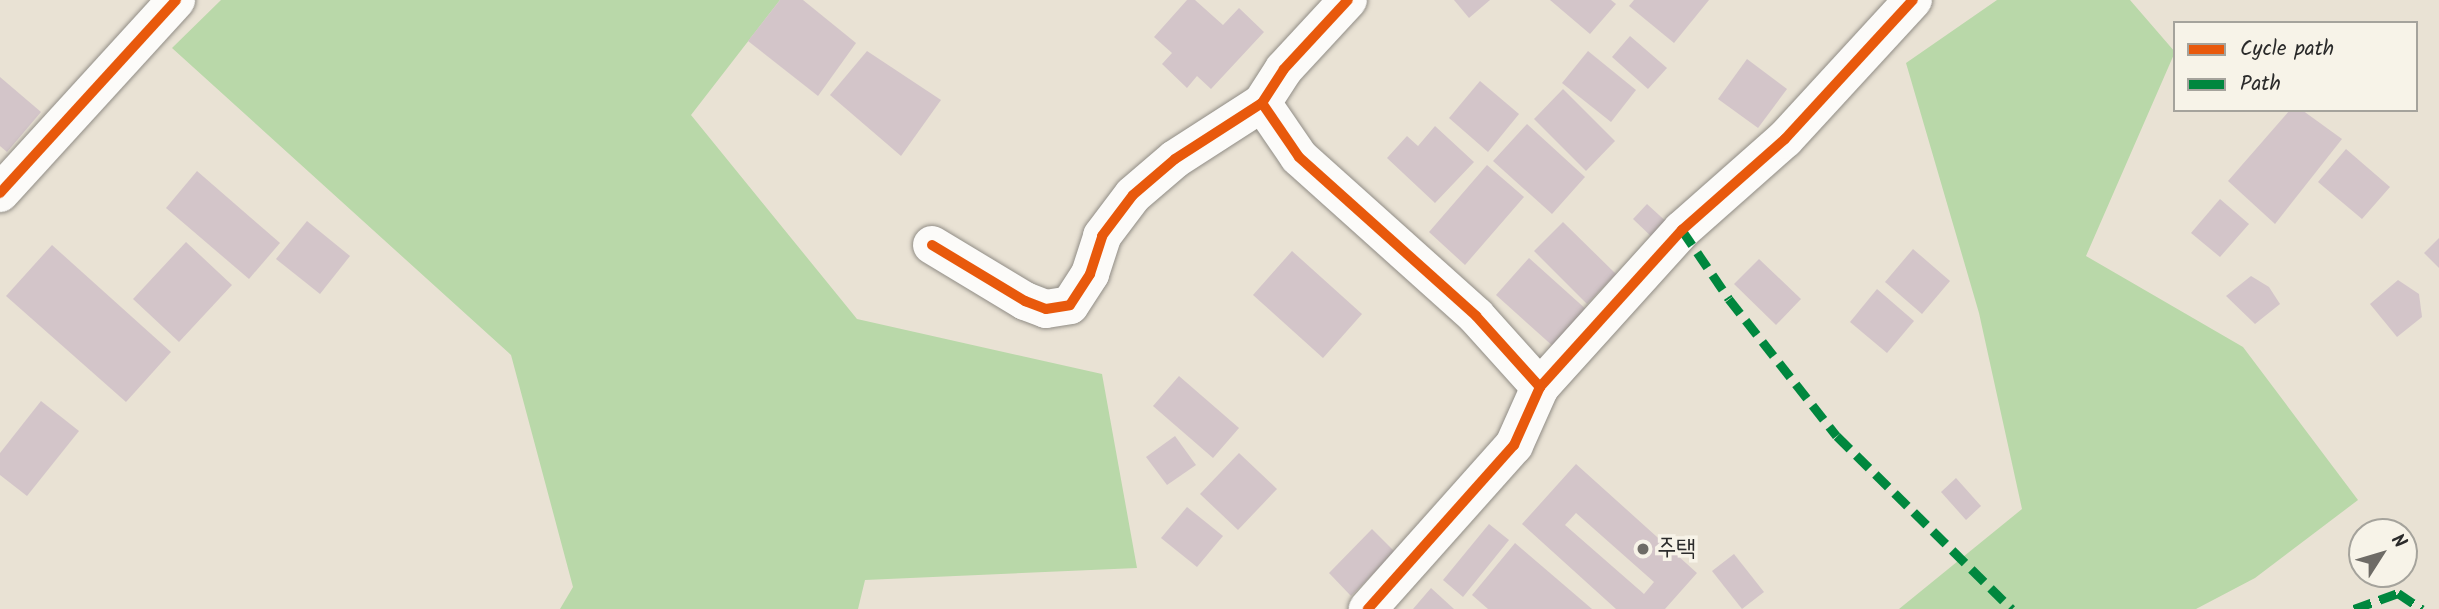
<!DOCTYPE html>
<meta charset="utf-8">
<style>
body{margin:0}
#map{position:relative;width:2439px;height:609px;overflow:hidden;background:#e9e2d4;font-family:Kalam,"Poor Story",sans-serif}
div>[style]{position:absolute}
.green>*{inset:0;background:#b9d8a9}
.building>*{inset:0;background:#d3c5c9}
.roads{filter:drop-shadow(0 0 2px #908c85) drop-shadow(0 0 2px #908c85)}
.minor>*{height:38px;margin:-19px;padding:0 19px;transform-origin:19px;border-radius:19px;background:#fcfbf9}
.quiet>*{height:9px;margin-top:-4.5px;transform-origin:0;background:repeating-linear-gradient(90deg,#00873e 0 18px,transparent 0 27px)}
.cycleway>*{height:10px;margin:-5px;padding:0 5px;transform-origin:5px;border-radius:5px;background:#e8590c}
.dots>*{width:19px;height:19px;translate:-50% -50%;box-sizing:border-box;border:4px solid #f7f3e8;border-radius:50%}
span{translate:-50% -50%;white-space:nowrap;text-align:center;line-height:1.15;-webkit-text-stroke:7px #f7f3e8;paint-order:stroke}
.poi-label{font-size:24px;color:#2b2b2b}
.left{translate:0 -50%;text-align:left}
.legend{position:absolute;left:2173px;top:21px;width:245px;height:91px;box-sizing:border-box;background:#f7f3e8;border:2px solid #a5a39c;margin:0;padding:9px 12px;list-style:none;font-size:21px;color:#2b2b2b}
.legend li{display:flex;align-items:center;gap:14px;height:35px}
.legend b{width:35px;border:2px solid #a5a39c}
.north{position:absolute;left:2348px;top:518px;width:70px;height:70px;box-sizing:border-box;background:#f7f3e8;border:2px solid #a5a39c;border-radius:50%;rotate:53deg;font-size:19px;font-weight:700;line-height:28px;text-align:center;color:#2b2b2b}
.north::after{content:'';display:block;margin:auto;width:24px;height:32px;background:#6e6b66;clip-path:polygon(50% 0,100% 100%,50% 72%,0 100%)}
</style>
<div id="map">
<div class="green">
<i style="clip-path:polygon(221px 0,780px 0,691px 115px,857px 319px,1102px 374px,1137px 568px,865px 580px,858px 609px,560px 609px,573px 587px,511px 355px,172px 48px)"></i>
<i style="clip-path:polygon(1997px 0,2130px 0,2175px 52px,2086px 256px,2243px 347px,2358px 500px,2255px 578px,2196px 609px,1899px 609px,2022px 509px,1979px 313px,1906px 63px)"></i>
</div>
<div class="building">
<i style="clip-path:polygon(780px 0,803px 0,856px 43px,818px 96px,748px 41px)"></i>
<i style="clip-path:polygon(1187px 0,1195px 0,1223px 25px,1239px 8px,1264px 32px,1211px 89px,1197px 76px,1187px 88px,1162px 64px,1172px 53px,1154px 37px)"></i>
<i style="clip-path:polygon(1454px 0,1490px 0,1469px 18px)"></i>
<i style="clip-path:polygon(1550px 0,1611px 0,1616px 4px,1590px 34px)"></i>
<i style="clip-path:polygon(1634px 0,1709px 0,1674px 43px,1629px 6px)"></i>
<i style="clip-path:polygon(1630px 36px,1667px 68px,1648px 89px,1612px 57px)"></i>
<i style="clip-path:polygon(867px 51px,941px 100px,901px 156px,830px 95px)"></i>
<i style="clip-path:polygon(1588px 51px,1636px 90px,1611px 122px,1562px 83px)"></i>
<i style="clip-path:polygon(1747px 59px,1787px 89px,1758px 128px,1718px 99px)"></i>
<i style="clip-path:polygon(0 77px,41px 112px,7px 152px,0 146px)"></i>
<i style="clip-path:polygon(1480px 81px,1519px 114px,1488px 152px,1449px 118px)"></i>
<i style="clip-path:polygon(1563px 89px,1615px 141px,1586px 171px,1534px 119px)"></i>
<i style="clip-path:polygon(2290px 110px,2302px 110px,2342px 139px,2275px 224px,2228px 181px)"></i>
<i style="clip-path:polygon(1527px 124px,1585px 177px,1552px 214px,1493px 161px)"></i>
<i style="clip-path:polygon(1435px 126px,1474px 162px,1435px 203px,1387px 158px,1407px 136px,1418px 146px)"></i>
<i style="clip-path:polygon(2346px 149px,2390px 187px,2362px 219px,2318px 182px)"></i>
<i style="clip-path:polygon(1487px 165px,1524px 197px,1465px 265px,1429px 232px)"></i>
<i style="clip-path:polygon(197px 171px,280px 243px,249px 279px,166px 208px)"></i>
<i style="clip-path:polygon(2220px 199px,2249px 224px,2220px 257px,2191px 233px)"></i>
<i style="clip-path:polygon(1647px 204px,1671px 226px,1656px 241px,1633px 219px)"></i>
<i style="clip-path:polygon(307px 221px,350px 256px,320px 294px,276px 259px)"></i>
<i style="clip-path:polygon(1563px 222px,1616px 274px,1587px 304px,1534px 251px)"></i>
<i style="clip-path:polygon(2439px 238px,2439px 268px,2424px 253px)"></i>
<i style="clip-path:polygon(186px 242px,232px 285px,179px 342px,133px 299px)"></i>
<i style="clip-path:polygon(52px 245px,171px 352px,126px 402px,6px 296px)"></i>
<i style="clip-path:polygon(1913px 249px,1950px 281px,1922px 314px,1885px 282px)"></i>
<i style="clip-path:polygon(1292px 251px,1362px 314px,1323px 358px,1253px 295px)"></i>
<i style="clip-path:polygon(1529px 258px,1588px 311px,1555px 348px,1496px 295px)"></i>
<i style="clip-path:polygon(1759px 259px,1801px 299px,1776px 325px,1734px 284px)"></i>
<i style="clip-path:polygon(2251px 276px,2269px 287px,2280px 304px,2255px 324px,2226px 296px)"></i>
<i style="clip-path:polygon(2398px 280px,2419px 294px,2422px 317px,2397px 337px,2370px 304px)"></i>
<i style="clip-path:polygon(1877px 289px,1914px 321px,1887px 353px,1850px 322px)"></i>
<i style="clip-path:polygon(1179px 376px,1239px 428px,1213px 458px,1153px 406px)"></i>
<i style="clip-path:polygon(41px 401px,79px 431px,27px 496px,0 475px,0 453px)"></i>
<i style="clip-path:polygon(1175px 436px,1196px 465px,1167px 485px,1146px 457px)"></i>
<i style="clip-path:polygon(1239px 453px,1277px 489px,1238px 530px,1200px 494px)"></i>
<i style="clip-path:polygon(evenodd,1576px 464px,1697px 573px,1665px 609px,1616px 609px,1522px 524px,1576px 464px,1576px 513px,1654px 582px,1644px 594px,1565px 525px,1576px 513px)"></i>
<i style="clip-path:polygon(1956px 478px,1981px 506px,1966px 520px,1941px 492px)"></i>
<i style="clip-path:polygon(1187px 507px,1223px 536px,1197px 567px,1161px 538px)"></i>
<i style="clip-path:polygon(1489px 524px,1509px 540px,1463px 597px,1443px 580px)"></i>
<i style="clip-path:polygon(1372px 529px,1395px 552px,1351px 596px,1329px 573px)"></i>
<i style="clip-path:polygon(1515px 543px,1592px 609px,1488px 609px,1472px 595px)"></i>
<i style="clip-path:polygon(1734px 554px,1764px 592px,1742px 609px,1712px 571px)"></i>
<i style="clip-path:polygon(1431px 588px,1454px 609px,1413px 609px)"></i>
</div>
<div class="roads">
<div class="minor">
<i style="left:1262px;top:103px;width:65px;rotate:55.6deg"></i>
<i style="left:1299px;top:157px;width:238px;rotate:41.9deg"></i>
<i style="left:1476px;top:316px;width:96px;rotate:48deg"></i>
<i style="left:1540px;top:387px;width:64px;rotate:114.1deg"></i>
<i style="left:1514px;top:445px;width:220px;rotate:131.7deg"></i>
<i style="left:0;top:193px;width:261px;rotate:-47.6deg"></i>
<i style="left:932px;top:245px;width:109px;rotate:31.1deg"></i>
<i style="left:1025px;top:301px;width:22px;rotate:21deg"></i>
<i style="left:1046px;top:309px;width:24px;rotate:-9deg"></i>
<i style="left:1070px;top:305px;width:37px;rotate:-57deg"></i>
<i style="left:1090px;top:274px;width:40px;rotate:-72deg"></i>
<i style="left:1102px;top:236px;width:51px;rotate:-52.9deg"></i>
<i style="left:1133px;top:195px;width:55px;rotate:-40.6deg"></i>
<i style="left:1175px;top:159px;width:103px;rotate:-32.8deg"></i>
<i style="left:1262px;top:103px;width:40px;rotate:-57.1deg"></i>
<i style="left:1284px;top:69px;width:94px;rotate:-47.2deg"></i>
<i style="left:1540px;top:387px;width:212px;rotate:-47.9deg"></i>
<i style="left:1682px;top:230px;width:137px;rotate:-41.5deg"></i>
<i style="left:1785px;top:139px;width:189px;rotate:-47.4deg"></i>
</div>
</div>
<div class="quiet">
<i style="left:1682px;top:230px;width:83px;rotate:55.7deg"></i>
<i style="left:1729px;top:299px;width:174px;rotate:51.8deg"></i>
<i style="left:1837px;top:436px;width:246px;rotate:44.7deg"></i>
<i style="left:2354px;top:609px;width:47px;rotate:-20deg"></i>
<i style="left:2398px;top:593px;width:29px;rotate:34deg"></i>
</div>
<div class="cycleway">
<i style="left:1262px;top:103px;width:65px;rotate:55.6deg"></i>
<i style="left:1299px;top:157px;width:238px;rotate:41.9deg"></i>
<i style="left:1476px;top:316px;width:96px;rotate:48deg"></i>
<i style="left:1540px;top:387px;width:64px;rotate:114.1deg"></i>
<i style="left:1514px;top:445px;width:220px;rotate:131.7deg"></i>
<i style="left:0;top:193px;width:261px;rotate:-47.6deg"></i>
<i style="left:932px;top:245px;width:109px;rotate:31.1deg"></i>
<i style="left:1025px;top:301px;width:22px;rotate:21deg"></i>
<i style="left:1046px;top:309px;width:24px;rotate:-9deg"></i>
<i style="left:1070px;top:305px;width:37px;rotate:-57deg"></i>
<i style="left:1090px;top:274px;width:40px;rotate:-72deg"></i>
<i style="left:1102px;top:236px;width:51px;rotate:-52.9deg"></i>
<i style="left:1133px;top:195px;width:55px;rotate:-40.6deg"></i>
<i style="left:1175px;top:159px;width:103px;rotate:-32.8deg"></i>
<i style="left:1262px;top:103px;width:40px;rotate:-57.1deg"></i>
<i style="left:1284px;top:69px;width:94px;rotate:-47.2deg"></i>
<i style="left:1540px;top:387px;width:212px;rotate:-47.9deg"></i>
<i style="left:1682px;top:230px;width:137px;rotate:-41.5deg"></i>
<i style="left:1785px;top:139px;width:189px;rotate:-47.4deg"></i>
</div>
<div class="dots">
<i style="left:1643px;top:549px;background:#6e6b66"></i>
</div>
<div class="poi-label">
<span class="left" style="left:1657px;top:549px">주택</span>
</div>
<ul class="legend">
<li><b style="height:9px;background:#e8590c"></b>Cycle path</li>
<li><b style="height:9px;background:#00873e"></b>Path</li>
</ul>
<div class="north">N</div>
</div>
